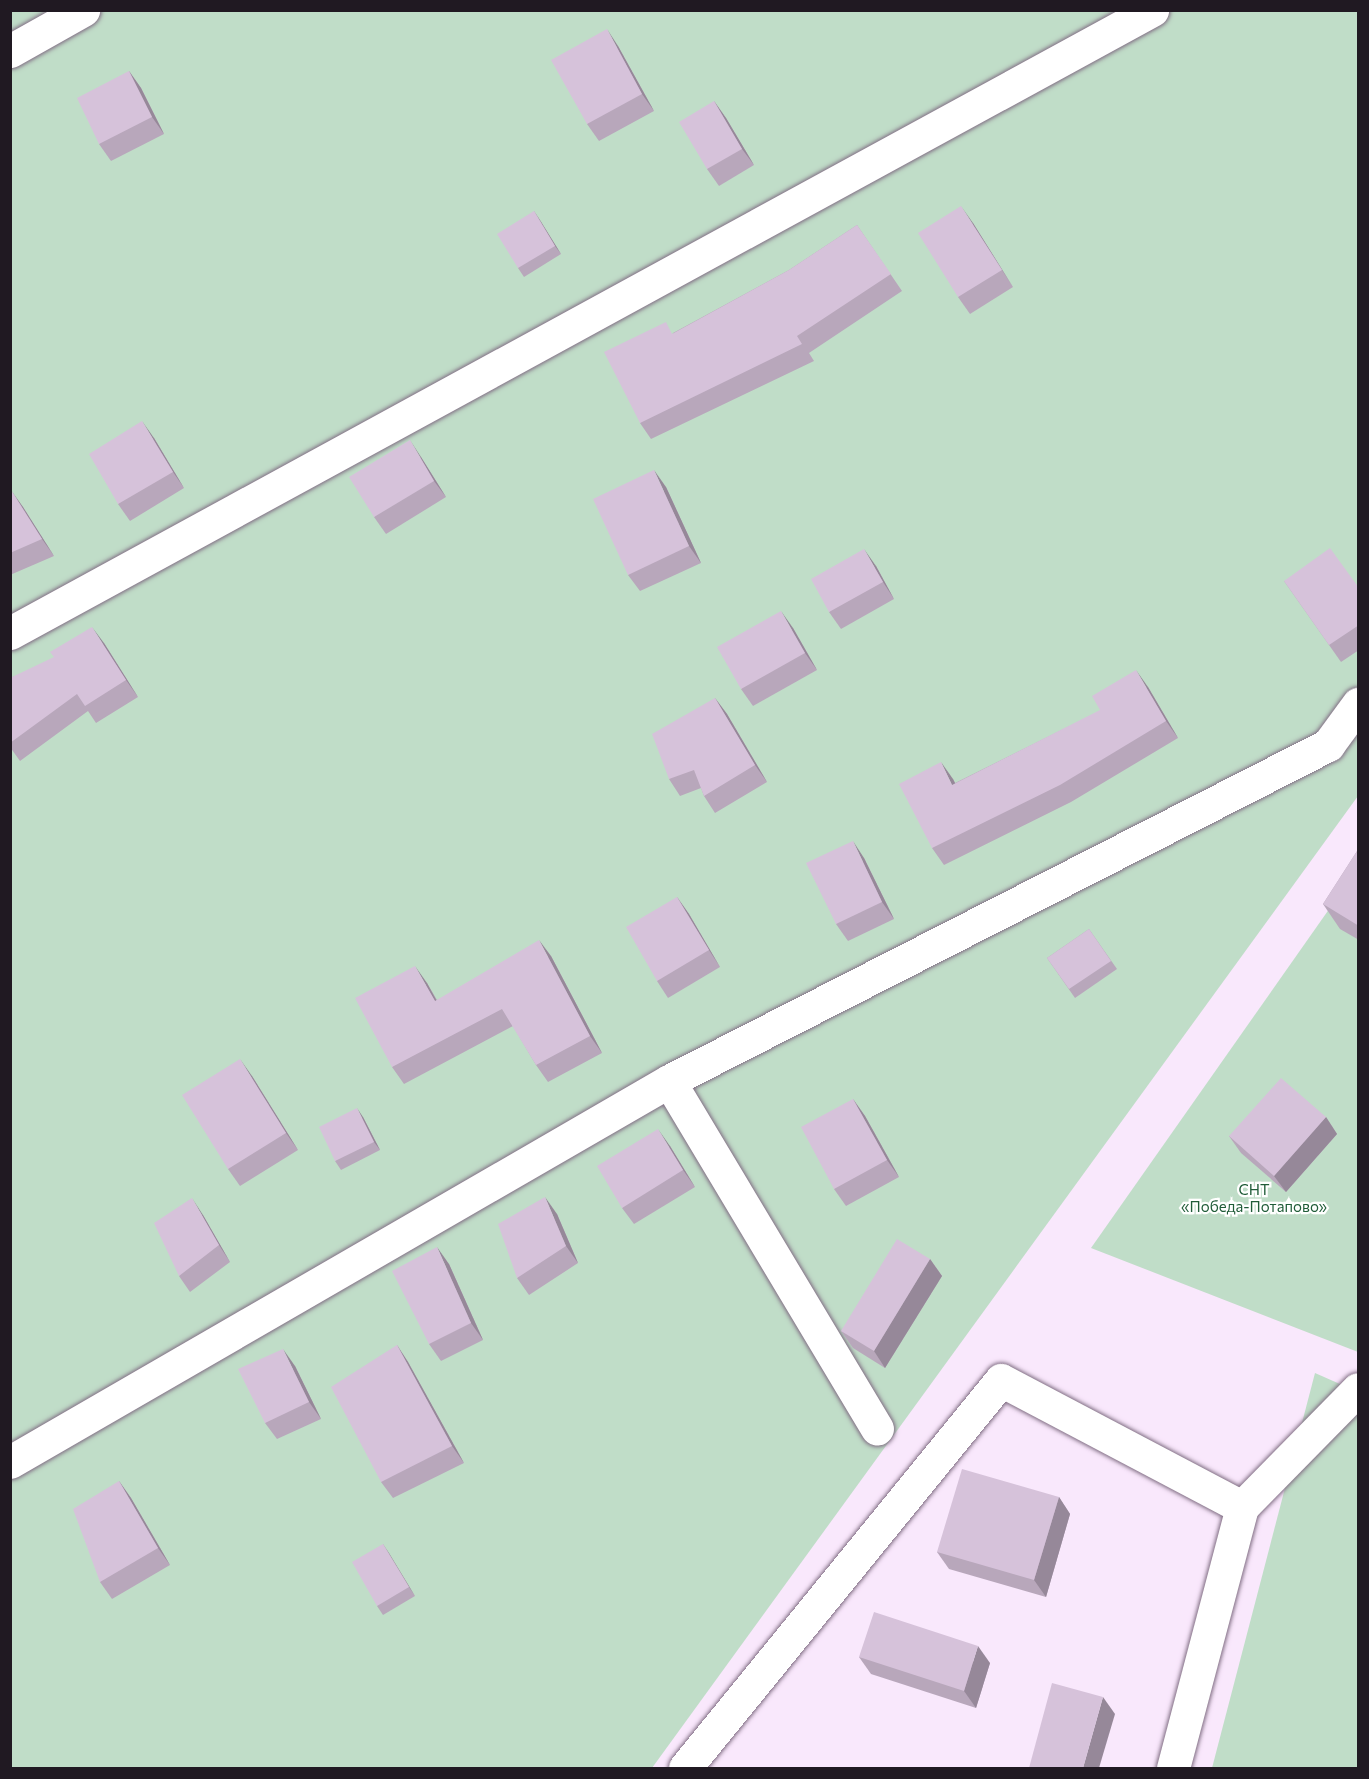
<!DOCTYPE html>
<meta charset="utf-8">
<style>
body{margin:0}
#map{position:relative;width:1369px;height:1779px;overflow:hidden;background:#f9e8fc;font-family:Commissioner,sans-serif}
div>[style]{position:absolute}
.green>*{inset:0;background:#c0ddc8}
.roads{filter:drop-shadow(0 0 2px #816e84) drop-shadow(0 0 2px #816e84)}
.minor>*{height:33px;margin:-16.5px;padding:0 16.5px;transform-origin:16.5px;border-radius:16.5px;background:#fff}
.wall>*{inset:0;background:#b8a7bb}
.shaded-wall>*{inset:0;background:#968899}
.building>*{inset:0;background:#d6c2da}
span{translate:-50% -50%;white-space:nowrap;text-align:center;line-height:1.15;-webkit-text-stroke:4.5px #fff;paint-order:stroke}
.park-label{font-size:15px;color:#205c38}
.frame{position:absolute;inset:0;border:12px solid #201922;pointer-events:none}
</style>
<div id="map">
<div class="green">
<i style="clip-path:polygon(11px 11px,1358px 11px,1358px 796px,652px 1768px,11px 1768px)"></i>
<i style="clip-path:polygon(1358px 868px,1358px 1352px,1091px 1248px)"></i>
<i style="clip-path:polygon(1315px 1373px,1358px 1392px,1358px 1768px,1212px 1768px)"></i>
</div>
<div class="roads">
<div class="minor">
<i style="left:10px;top:51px;width:84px;rotate:-29.3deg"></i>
<i style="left:10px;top:633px;width:1301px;rotate:-28.61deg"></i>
<i style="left:669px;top:1081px;width:405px;rotate:59.1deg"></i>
<i style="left:10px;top:1462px;width:761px;rotate:-30.03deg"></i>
<i style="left:669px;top:1081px;width:740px;rotate:-27.02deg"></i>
<i style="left:1328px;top:745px;width:51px;rotate:-53.8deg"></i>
<i style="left:1242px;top:1507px;width:165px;rotate:-45.5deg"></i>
<i style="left:685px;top:1768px;width:500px;rotate:-50.84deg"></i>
<i style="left:1001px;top:1380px;width:272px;rotate:27.8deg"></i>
<i style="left:1242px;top:1507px;width:270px;rotate:104.8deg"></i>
</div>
</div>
<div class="wall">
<i style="clip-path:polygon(618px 46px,654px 111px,599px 141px,587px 124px)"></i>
<i style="clip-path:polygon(129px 71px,141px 88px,164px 134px,111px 161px,99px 144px)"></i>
<i style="clip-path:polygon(714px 101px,726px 118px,754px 165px,719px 186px,707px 169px)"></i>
<i style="clip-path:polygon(534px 211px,561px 254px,524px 277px,518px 268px)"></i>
<i style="clip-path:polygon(973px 223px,1013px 287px,970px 314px,958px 297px)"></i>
<i style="clip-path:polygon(857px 225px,902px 291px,809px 353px,814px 361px,651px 439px,640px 423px,673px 333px,789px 270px)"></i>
<i style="clip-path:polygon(154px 438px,184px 488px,130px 521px,118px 504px)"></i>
<i style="clip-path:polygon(421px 457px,446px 497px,386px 534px,374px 517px)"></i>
<i style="clip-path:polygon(666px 487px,701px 563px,640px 591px,628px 575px)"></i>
<i style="clip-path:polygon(10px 490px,23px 507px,54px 556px,10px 575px)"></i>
<i style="clip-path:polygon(876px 566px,894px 599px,841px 629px,829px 612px)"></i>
<i style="clip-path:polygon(1284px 581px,1359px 588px,1359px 650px,1341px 662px)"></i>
<i style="clip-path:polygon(793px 628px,817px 670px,753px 706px,741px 689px)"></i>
<i style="clip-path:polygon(104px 643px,138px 697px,96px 723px,88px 711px,20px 761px,10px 747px,10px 678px)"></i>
<i style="clip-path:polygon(1148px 687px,1178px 738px,1071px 802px,944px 865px,932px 848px,953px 779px,955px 783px)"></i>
<i style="clip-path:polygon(715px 698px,727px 714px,767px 782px,715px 813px,704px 796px,701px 788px,680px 796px,669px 779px)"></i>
<i style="clip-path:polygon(1359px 848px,1359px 940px,1340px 929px,1323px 904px)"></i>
<i style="clip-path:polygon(864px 858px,894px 919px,848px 941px,836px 924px)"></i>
<i style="clip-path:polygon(677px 897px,689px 914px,720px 967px,668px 998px,657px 981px)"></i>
<i style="clip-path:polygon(1089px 929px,1117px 969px,1075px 998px,1047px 958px)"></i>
<i style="clip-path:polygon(551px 956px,602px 1053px,548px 1082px,536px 1065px,513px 1026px,404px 1084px,392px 1067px,427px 983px,437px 1000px)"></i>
<i style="clip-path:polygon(252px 1076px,298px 1150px,240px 1186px,228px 1169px)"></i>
<i style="clip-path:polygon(853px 1099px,865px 1116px,899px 1177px,846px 1206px,834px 1189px)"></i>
<i style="clip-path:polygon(363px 1117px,380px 1150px,341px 1170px,335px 1161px)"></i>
<i style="clip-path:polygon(1326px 1117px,1337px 1134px,1286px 1192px,1241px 1153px,1229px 1136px)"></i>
<i style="clip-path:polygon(670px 1146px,695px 1187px,634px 1224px,622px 1208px)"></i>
<i style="clip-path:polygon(557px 1214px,578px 1263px,529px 1295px,517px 1278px)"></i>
<i style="clip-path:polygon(203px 1215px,230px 1262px,190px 1292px,179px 1276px)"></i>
<i style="clip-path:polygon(930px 1259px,942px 1276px,885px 1368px,853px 1348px,841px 1331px)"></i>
<i style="clip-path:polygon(449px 1264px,483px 1340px,441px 1361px,429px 1344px)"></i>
<i style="clip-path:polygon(397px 1345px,408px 1362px,464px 1463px,393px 1498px,381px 1482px)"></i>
<i style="clip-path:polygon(295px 1366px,321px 1419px,277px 1439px,265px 1423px)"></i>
<i style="clip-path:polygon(119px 1481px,131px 1498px,170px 1565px,112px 1599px,100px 1582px)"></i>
<i style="clip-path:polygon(1059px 1497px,1070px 1514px,1046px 1597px,949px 1569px,937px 1552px)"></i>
<i style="clip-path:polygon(383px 1544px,415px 1596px,383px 1615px,377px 1606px)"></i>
<i style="clip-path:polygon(859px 1657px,990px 1663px,976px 1708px,871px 1674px)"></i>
</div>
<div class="shaded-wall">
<i style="clip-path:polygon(607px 29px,618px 46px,654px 111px,642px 94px)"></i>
<i style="clip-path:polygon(129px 71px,141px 88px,164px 134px,152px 117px)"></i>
<i style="clip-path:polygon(714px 101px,726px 118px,754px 165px,742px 149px)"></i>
<i style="clip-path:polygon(961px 206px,973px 223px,1013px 287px,1002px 270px)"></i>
<i style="clip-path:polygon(534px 211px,540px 220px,561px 254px,555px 246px)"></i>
<i style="clip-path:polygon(142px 421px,154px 438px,184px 488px,173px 472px)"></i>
<i style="clip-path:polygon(410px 440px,421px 457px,446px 497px,434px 481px)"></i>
<i style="clip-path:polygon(654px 470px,666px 487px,701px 563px,689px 546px)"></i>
<i style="clip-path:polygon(11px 490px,23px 507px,54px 556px,42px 539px)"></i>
<i style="clip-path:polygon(864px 549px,876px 566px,894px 599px,883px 582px)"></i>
<i style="clip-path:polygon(781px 611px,793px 628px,817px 670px,805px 653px)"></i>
<i style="clip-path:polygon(92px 627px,104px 643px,138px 697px,126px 680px)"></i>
<i style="clip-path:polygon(1136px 670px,1148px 687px,1178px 738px,1166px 721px)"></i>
<i style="clip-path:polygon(715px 698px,727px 714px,767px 782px,755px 765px)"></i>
<i style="clip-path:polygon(941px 762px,953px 779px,964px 801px,952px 785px)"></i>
<i style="clip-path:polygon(853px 841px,864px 858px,894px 919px,882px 902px)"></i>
<i style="clip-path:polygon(677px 897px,689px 914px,720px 967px,709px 950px)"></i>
<i style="clip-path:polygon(539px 940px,551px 956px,602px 1053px,590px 1036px)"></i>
<i style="clip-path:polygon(415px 966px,427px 983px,446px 1018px,435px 1001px)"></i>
<i style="clip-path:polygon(240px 1059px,252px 1076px,298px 1150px,286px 1133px)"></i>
<i style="clip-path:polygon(853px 1099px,865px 1116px,899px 1177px,887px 1160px)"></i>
<i style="clip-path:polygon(357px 1108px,363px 1117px,380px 1150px,374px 1142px)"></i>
<i style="clip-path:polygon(1326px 1117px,1337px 1134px,1286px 1192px,1274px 1176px)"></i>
<i style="clip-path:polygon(658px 1129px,670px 1146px,695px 1187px,683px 1170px)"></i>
<i style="clip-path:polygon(545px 1197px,557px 1214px,578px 1263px,566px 1246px)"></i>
<i style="clip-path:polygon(192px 1198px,203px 1215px,230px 1262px,219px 1245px)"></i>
<i style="clip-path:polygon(437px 1247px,449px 1264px,483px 1340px,471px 1323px)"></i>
<i style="clip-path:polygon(930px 1259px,942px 1276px,885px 1368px,874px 1351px)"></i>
<i style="clip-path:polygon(397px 1345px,408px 1362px,464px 1463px,452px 1446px)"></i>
<i style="clip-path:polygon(283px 1349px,295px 1366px,321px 1419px,309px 1402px)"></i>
<i style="clip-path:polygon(119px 1481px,131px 1498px,170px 1565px,158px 1548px)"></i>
<i style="clip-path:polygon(1059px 1497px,1070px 1514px,1046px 1597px,1034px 1580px)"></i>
<i style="clip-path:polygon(383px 1544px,389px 1553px,415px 1596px,409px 1587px)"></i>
<i style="clip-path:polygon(978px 1646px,990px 1663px,976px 1708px,964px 1691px)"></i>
<i style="clip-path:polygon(1103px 1697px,1115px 1714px,1099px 1768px,1083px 1768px)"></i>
</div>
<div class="building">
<i style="clip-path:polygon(607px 29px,642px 94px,587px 124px,551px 60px)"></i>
<i style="clip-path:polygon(129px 71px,152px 117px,99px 144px,77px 98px)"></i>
<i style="clip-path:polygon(714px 101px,742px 149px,707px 169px,679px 122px)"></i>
<i style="clip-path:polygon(961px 206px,1002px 270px,958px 297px,918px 233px)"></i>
<i style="clip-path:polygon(534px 211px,555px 246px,518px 268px,497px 234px)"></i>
<i style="clip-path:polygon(857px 225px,891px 274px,797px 336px,802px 344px,640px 423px,604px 352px,666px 322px,672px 334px,789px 270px)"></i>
<i style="clip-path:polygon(142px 421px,173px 472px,118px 504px,89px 454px)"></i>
<i style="clip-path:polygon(410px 440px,434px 481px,374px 517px,349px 477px)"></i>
<i style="clip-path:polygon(654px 470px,689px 546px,628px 575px,593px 499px)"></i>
<i style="clip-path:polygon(10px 490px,11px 490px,42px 539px,10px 553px)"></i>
<i style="clip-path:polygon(1330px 548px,1359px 588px,1359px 625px,1329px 645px,1284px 581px)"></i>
<i style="clip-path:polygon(864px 549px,883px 582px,829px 612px,811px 579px)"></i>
<i style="clip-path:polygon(781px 611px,805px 653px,741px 689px,717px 647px)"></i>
<i style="clip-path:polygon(92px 627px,126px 680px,85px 706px,77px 694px,10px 743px,10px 678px,54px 657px,50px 652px)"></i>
<i style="clip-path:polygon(1136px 670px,1166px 721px,1060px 785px,932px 848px,899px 784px,941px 762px,952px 785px,1100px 710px,1092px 696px)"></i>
<i style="clip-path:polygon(715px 698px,755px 765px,704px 796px,694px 770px,669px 779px,652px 734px)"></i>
<i style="clip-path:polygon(853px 841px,882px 902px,836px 924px,806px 863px)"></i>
<i style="clip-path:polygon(1359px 848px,1359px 926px,1323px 904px)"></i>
<i style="clip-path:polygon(677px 897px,709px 950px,657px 981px,626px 927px)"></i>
<i style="clip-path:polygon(1089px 929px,1111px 961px,1069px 989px,1047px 958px)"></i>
<i style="clip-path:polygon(539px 940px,590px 1036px,536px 1065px,502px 1009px,392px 1067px,355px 998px,415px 966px,435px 1001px)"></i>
<i style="clip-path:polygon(240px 1059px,286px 1133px,228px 1169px,182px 1095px)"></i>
<i style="clip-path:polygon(1281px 1078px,1326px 1117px,1274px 1176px,1229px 1136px)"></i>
<i style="clip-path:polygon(853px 1099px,887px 1160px,834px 1189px,801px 1127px)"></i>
<i style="clip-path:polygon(357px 1108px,374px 1142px,335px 1161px,319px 1127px)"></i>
<i style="clip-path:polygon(658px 1129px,683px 1170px,622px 1208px,597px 1166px)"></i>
<i style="clip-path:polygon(545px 1197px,566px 1246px,517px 1278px,498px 1224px)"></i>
<i style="clip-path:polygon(192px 1198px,219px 1245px,179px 1276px,154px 1223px)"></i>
<i style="clip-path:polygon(897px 1239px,930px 1259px,874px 1351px,841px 1331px)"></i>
<i style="clip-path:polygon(437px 1247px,471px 1323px,429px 1344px,392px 1271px)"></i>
<i style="clip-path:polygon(397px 1345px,452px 1446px,381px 1482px,331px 1387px)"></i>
<i style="clip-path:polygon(283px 1349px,309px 1402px,265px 1423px,238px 1369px)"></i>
<i style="clip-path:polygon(962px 1469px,1059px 1497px,1034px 1580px,937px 1552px)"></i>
<i style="clip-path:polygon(119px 1481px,158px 1548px,100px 1582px,73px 1509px)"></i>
<i style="clip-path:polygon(383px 1544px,409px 1587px,377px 1606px,352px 1562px)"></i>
<i style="clip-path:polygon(874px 1612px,978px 1646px,964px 1691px,859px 1657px)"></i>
<i style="clip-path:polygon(1052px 1683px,1103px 1697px,1083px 1768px,1029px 1768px)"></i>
</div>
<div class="park-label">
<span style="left:1254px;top:1198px">СНТ<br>«Победа-Потапово»</span>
</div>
<div class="frame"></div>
</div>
